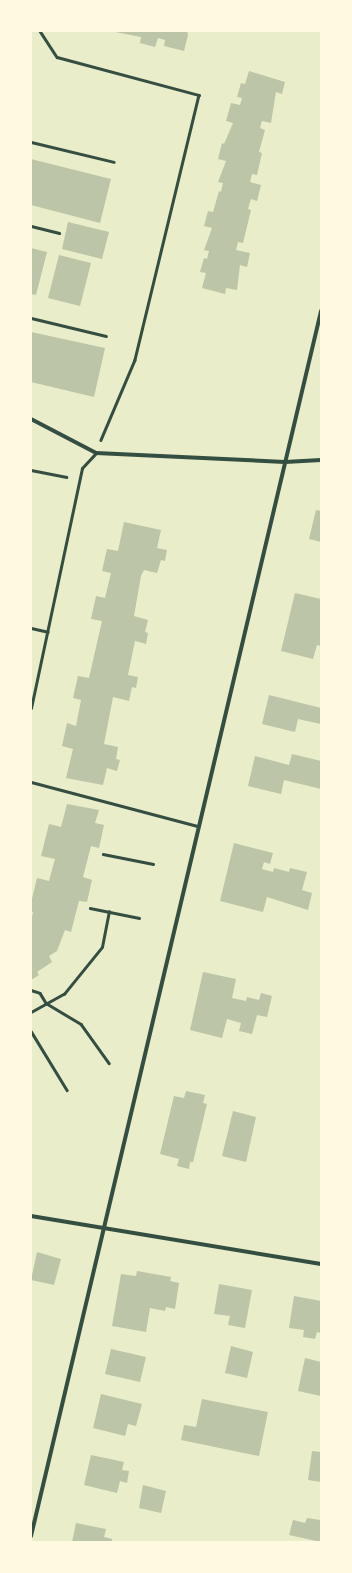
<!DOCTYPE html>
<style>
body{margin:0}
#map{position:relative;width:352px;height:1573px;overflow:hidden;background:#e9edc9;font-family:Mulish,sans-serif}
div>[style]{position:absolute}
.building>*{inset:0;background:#bcc5a7}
.path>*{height:2.5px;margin:-1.25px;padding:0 1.25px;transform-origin:1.25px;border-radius:1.25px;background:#344e41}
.service>*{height:3px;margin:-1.5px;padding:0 1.5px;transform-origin:1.5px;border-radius:1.5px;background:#344e41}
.minor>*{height:4px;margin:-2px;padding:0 2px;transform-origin:2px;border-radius:2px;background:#344e41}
span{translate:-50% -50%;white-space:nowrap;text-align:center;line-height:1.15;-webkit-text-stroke:4px #fefae0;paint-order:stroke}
.frame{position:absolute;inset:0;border:32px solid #fefae0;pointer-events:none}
</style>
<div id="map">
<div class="building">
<i style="clip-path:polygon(110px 31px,187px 31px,188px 35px,184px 51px,164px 46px,165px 40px,158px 38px,155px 47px,140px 43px,141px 37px)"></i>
<i style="clip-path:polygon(249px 71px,285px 82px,282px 94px,276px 92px,271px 123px,262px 121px,260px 128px,265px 130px,259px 152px,262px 153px,257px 175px,252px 174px,250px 182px,261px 185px,257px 201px,251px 199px,248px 209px,251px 210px,243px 243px,238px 242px,236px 250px,250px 253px,247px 267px,240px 265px,237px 290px,226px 288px,225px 294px,202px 288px,206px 273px,200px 272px,204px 258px,207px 259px,209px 251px,204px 250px,212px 228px,204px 226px,208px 211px,213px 212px,219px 191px,221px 192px,223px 183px,218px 182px,226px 161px,218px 159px,222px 143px,224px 144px,233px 123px,226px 121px,231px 103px,240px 105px,242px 98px,237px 97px,241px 83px,245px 84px)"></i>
<i style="clip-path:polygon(31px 159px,111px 179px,100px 223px,31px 205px)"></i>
<i style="clip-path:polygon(68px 222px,109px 232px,102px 259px,62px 249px)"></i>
<i style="clip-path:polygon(31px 248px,47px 252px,36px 295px,31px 294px)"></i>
<i style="clip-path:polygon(59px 255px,91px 263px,80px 306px,48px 298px)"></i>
<i style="clip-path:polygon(31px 332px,105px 348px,94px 397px,31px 382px)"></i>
<i style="clip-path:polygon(316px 510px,321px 511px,321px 542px,309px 539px)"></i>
<i style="clip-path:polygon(124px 522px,161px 530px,157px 548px,167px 550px,165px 561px,161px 560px,157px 573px,144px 570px,141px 576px,134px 616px,148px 620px,145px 632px,148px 633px,146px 644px,135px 641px,128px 675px,138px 677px,136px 688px,132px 687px,129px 701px,113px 697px,104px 744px,118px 747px,116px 759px,120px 760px,117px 771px,107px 768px,103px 785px,66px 778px,73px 749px,62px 746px,67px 723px,76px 726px,81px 700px,73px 698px,78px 676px,89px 678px,102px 621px,91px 619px,96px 596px,105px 598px,111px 573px,102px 571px,107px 549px,118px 551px)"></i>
<i style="clip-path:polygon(295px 593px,321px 599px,321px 646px,317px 645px,313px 659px,281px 651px)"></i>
<i style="clip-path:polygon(269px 695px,321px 708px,321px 724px,298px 719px,295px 732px,262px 724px)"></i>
<i style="clip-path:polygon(292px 754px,321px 761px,321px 789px,284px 780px,281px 794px,248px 786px,255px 756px,289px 765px)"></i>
<i style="clip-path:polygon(67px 804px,99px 810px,95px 823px,104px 825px,99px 848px,91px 846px,83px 877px,92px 880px,87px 902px,79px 901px,71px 932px,65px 930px,57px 951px,49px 956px,52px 962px,37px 972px,39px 975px,31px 980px,31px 922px,33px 912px,31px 911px,31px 903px,37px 878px,49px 881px,55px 859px,41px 856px,49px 824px,61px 827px)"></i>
<i style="clip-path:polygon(234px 843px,273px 853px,270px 864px,264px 862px,262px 869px,273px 872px,274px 868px,289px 872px,290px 868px,307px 872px,302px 890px,312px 893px,308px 910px,267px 897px,263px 912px,220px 901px)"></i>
<i style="clip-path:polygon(203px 972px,236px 979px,232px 998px,246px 1001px,247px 997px,259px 1000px,261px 993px,272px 996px,267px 1017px,257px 1015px,252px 1034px,239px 1031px,241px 1023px,227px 1019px,222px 1038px,190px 1030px)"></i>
<i style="clip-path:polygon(186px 1091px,205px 1095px,203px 1103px,207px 1104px,193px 1162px,190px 1162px,189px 1169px,177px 1166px,179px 1159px,160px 1154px,174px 1096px,184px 1098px)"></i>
<i style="clip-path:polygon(233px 1111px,256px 1117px,246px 1162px,222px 1156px)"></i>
<i style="clip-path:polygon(37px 1252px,61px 1259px,54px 1285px,31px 1280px)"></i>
<i style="clip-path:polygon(137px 1271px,171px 1277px,170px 1281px,179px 1283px,175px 1309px,166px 1307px,165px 1311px,150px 1308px,146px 1332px,112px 1326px,121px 1274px,136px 1276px)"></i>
<i style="clip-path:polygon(219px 1284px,252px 1290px,245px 1328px,228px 1325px,230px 1316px,214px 1314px)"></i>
<i style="clip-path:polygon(294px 1296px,321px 1301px,321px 1333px,317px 1332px,315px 1339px,303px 1337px,304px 1330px,289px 1328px)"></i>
<i style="clip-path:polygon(231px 1346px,253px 1352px,247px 1378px,225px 1373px)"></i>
<i style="clip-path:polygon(111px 1349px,146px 1357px,140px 1382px,105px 1374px)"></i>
<i style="clip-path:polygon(305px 1358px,321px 1362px,321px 1396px,298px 1391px)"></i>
<i style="clip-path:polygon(101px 1394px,142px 1404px,136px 1426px,128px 1424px,125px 1436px,93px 1428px)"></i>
<i style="clip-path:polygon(202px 1399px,268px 1412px,259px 1456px,181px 1440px,184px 1425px,196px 1427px)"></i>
<i style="clip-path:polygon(312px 1451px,321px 1452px,321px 1482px,308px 1480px)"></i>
<i style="clip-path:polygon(91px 1455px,124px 1462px,122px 1470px,129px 1471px,127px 1483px,120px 1481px,117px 1493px,84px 1485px)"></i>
<i style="clip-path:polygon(143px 1485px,166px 1491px,161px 1513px,139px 1508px)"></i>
<i style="clip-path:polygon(307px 1518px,320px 1520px,321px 1542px,289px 1535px,293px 1520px,305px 1523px)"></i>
<i style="clip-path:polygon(76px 1523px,106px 1529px,104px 1537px,112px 1539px,112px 1542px,72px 1542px)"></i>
</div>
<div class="path">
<i style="left:40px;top:31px;width:31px;rotate:57deg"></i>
<i style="left:57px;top:57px;width:147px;rotate:15deg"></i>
<i style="left:199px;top:95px;width:273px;rotate:103.6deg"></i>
<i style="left:135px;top:360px;width:87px;rotate:113deg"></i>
<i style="left:31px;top:470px;width:36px;rotate:11deg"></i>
<i style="left:103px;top:854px;width:51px;rotate:11.3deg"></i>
<i style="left:90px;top:908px;width:50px;rotate:11.5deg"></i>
<i style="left:31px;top:990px;width:9px;rotate:18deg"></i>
<i style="left:40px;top:993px;width:12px;rotate:59deg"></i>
<i style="left:46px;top:1003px;width:41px;rotate:31deg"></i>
<i style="left:81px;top:1024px;width:48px;rotate:54.3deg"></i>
<i style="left:31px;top:1012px;width:38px;rotate:-29deg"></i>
<i style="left:64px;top:994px;width:60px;rotate:-51deg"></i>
<i style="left:102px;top:947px;width:36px;rotate:-79deg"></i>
<i style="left:31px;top:1031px;width:69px;rotate:58.6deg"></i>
</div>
<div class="service">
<i style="left:31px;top:142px;width:85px;rotate:13.5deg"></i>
<i style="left:31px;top:226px;width:29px;rotate:14deg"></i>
<i style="left:31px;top:318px;width:77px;rotate:13.5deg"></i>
<i style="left:31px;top:628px;width:17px;rotate:13deg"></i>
<i style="left:31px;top:708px;width:245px;rotate:-78deg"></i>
<i style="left:82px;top:468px;width:21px;rotate:-47deg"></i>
<i style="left:31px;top:782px;width:173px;rotate:14.8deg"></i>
</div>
<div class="minor">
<i style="left:31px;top:419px;width:73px;rotate:27.6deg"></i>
<i style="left:96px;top:453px;width:189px;rotate:2.7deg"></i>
<i style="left:285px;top:462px;width:36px;rotate:-3deg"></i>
<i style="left:31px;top:1216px;width:294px;rotate:9.4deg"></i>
<i style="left:31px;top:1536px;width:1259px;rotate:-76.68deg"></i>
</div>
<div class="frame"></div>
</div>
